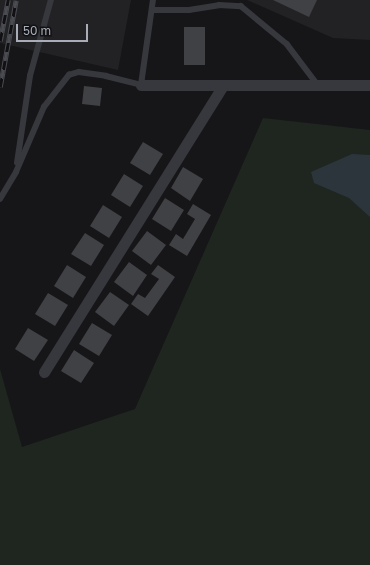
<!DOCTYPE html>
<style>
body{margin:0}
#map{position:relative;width:370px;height:565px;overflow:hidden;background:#161618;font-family:"Golos Text",sans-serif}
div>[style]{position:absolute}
.built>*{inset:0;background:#222225}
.green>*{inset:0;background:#1e261f}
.water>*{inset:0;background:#2c353c}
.building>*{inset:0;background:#404145}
.service>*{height:5.5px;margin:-2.75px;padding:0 2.75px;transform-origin:2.75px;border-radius:2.75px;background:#37383d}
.minor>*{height:11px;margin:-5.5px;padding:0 5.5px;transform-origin:5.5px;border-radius:5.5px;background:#37383d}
.rail>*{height:4.5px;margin-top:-2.25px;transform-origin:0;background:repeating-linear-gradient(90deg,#111113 0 9px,#4a4c52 0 18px);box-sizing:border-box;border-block:1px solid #4a4c52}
span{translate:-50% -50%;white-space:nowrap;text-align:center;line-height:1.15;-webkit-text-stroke:4px #111113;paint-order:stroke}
.scale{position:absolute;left:16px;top:24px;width:72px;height:18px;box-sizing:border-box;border:2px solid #a8adb8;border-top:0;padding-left:5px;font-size:12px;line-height:14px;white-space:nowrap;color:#a8adb8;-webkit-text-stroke:3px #111113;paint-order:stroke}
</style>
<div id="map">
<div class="built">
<i style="clip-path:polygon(0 0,131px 0,118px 70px,0 43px)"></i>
<i style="clip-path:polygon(247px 0,370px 0,370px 40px,333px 38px)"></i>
</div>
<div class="green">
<i style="clip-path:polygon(263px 118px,370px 130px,370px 565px,0 565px,0 369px,22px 447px,135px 409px)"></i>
</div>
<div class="water">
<i style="clip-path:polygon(352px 154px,370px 155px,370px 217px,349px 198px,314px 183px,311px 172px)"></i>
</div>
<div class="building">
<i style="clip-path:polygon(273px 0,317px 0,309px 17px)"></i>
<i style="clip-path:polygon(184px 27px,205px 27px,205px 65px,184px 65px)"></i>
<i style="clip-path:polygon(84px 86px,102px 88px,100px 106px,82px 104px)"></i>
<i style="clip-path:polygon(143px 142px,163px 154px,150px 175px,130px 163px)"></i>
<i style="clip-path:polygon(183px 167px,203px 179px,190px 201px,171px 188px)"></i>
<i style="clip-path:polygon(124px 174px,143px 186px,130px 207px,111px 195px)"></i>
<i style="clip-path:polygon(165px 198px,184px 210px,171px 231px,152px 219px)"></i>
<i style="clip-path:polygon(193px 204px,211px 215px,187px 256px,169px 245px,176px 234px,183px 239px,195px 219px,187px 214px)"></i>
<i style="clip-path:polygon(103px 205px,122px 217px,109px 238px,90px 226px)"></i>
<i style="clip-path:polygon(147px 231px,166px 245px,151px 265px,132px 251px)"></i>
<i style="clip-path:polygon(85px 233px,104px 245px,91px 266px,71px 254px)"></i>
<i style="clip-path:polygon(129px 262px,147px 275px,133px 296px,114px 282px)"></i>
<i style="clip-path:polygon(67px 265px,86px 277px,73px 298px,54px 286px)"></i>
<i style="clip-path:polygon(158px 265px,175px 277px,148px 316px,131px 304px,138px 294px,145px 298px,159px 279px,151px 274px)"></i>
<i style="clip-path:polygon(110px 292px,129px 305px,114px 326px,95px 312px)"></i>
<i style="clip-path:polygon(48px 293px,68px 305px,55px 326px,35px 314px)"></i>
<i style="clip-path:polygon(92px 323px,112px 335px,99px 356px,79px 344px)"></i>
<i style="clip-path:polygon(28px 328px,48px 340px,34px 361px,15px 349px)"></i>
<i style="clip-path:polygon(74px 350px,94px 363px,81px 383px,61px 371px)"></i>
</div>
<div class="service">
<i style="left:153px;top:10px;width:36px"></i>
<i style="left:189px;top:10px;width:30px;rotate:-9deg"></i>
<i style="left:219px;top:5px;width:22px;rotate:3deg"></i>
<i style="left:241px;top:6px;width:60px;rotate:39.6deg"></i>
<i style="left:287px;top:44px;width:51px;rotate:52.9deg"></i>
<i style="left:17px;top:163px;width:88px;rotate:-81.5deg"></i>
<i style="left:30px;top:76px;width:79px;rotate:-74.6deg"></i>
<i style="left:0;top:199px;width:31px;rotate:-59deg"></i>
<i style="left:16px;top:172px;width:71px;rotate:-66.7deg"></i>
<i style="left:44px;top:107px;width:41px;rotate:-52deg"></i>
<i style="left:69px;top:75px;width:10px;rotate:-17deg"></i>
<i style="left:79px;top:72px;width:27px;rotate:8deg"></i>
<i style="left:106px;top:76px;width:36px;rotate:14deg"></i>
<i style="left:141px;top:85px;width:86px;rotate:-82deg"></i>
</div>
<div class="minor">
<i style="left:141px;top:85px;width:229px"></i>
<i style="left:44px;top:372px;width:337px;rotate:-58deg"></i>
</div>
<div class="rail">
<i style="left:0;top:41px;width:42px;rotate:-79deg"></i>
<i style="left:0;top:87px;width:88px;rotate:-79.6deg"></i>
</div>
<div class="scale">50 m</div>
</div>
